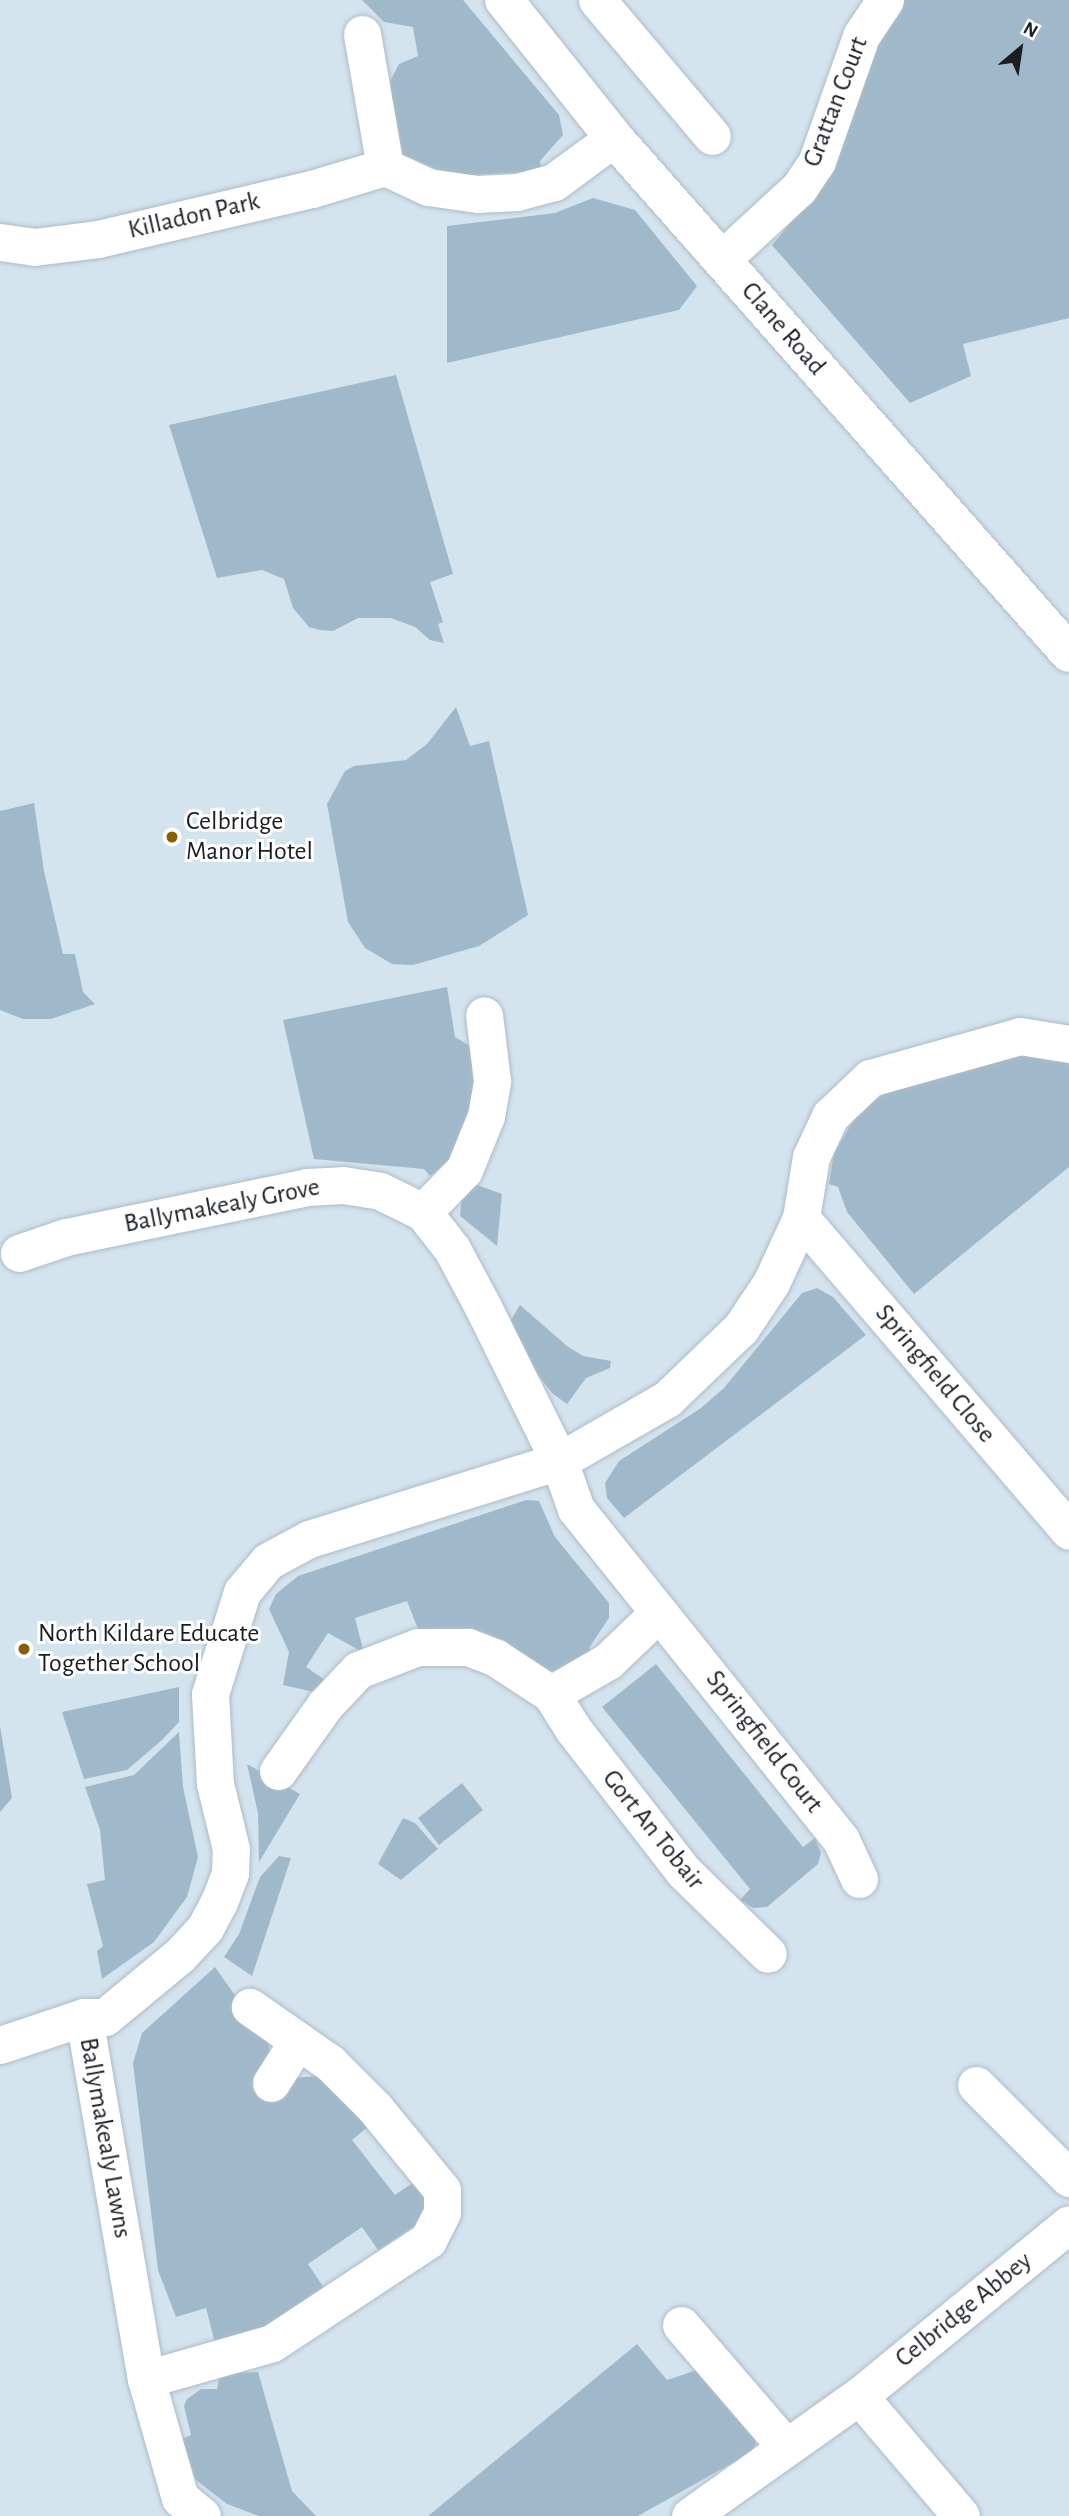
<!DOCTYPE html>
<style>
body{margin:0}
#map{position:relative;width:1069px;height:2516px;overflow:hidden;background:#d4e4ef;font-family:"Alegreya Sans",sans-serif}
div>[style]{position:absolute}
.green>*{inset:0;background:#a0b9ca}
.roads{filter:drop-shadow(0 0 2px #adbcc7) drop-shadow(0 0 2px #adbcc7)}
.street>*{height:37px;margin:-18.5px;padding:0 18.5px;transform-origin:18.5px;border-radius:18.5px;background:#fff}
.secondary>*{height:38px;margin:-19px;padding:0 19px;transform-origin:19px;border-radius:19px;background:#fff}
.dots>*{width:19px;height:19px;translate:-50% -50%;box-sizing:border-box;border:4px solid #fff;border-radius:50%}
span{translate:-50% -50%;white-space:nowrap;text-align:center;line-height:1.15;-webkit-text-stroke:6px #fff;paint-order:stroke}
.street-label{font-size:26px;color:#191e23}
.poi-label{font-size:26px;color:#191e23}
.left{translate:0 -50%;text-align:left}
.north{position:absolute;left:985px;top:14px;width:70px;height:70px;-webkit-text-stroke:5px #fff;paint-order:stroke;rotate:29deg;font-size:19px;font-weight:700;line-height:28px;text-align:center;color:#191e23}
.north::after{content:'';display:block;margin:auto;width:24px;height:32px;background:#191e23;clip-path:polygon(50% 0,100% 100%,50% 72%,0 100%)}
</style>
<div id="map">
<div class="green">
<i style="clip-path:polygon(362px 0,463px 0,559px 115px,563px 135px,540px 161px,542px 171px,452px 176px,395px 151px,387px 87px,399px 64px,418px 56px,413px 27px,384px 22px)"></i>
<i style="clip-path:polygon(904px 0,1069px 0,1069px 318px,963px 344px,971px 376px,910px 403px,772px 245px,826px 181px,888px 17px)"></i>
<i style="clip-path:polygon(593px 198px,635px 210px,697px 286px,679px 310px,447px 363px,447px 226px,555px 213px)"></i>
<i style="clip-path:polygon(396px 375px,453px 574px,430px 582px,443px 622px,438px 624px,444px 643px,430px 640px,415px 627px,391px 618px,358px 618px,333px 631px,320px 630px,309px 627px,293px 608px,284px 579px,262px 570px,217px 578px,169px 425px)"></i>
<i style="clip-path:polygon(456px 707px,470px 746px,489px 741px,528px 915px,479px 946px,413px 965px,392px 964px,365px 948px,348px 922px,327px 804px,345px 771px,354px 766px,406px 760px,427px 744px)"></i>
<i style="clip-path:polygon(34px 803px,44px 871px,63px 954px,75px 954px,83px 992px,95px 1004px,51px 1019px,23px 1019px,0 1010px,0 811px)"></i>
<i style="clip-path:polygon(447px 987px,455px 1037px,470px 1046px,477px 1095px,450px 1159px,430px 1176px,424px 1169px,314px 1159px,283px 1020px)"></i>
<i style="clip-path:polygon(1031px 1049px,1069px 1059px,1069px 1167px,914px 1294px,847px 1212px,838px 1187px,829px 1184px,834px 1153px,859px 1111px,893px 1088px)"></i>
<i style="clip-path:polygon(474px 1184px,502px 1194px,497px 1246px,460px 1216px,462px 1194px)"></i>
<i style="clip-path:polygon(817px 1288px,833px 1297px,866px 1335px,624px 1518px,607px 1498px,605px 1483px,619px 1461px,701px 1408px,724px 1388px,802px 1293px)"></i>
<i style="clip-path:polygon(520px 1305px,567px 1346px,583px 1356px,611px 1361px,610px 1368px,586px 1378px,567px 1404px,553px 1394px,530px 1365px,509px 1323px)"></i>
<i style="clip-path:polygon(526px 1500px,539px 1501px,555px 1537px,609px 1603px,609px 1618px,589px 1648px,593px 1654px,569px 1670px,550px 1671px,503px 1640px,472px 1628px,418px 1629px,407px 1601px,355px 1618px,364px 1653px,328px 1633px,306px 1667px,328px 1682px,314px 1692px,283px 1685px,289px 1652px,269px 1609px,276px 1594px,298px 1576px)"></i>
<i style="clip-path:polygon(656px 1664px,803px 1847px,815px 1838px,821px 1853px,818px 1864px,767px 1907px,753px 1908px,740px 1900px,750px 1889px,602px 1707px)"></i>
<i style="clip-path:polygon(179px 1687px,179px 1722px,162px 1740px,127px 1770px,84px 1779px,62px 1712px)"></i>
<i style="clip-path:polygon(0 1726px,12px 1798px,0 1812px)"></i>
<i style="clip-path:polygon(179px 1732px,183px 1787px,198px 1857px,187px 1897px,154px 1942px,102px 1979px,97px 1951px,103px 1946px,87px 1884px,105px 1880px,100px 1830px,85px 1787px,134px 1775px)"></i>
<i style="clip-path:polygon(247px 1764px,300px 1794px,259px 1862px,258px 1813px)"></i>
<i style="clip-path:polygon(462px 1783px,483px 1810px,439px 1845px,418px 1818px)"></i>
<i style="clip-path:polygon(403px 1818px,415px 1823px,438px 1849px,401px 1880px,378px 1864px)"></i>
<i style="clip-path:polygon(279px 1856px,291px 1858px,252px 1976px,224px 1957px,239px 1934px,260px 1877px)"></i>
<i style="clip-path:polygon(215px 1967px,268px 2042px,270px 2053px,293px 2078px,319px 2076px,374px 2122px,352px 2140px,395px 2195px,421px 2177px,431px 2193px,418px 2224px,378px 2250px,362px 2227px,308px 2264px,324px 2288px,262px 2330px,215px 2343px,206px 2308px,176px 2317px,158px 2270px,133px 2063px,142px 2033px)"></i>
<i style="clip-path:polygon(637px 2344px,667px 2380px,700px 2369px,752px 2430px,756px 2442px,752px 2452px,638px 2516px,428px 2516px)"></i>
<i style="clip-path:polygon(258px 2372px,292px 2491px,316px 2516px,259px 2516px,227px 2504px,196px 2480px,182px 2439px,191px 2435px,184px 2406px,187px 2399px,201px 2389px,217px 2389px,220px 2374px)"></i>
</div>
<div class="roads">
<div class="street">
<i style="left:597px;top:0;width:178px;rotate:49.8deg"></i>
<i style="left:362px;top:34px;width:135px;rotate:80.2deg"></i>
<i style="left:0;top:242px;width:34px;rotate:8deg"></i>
<i style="left:34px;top:247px;width:64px;rotate:-7.1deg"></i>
<i style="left:98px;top:239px;width:220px;rotate:-13.2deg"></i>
<i style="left:312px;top:189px;width:76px;rotate:-16.8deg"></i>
<i style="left:385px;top:167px;width:47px;rotate:24.9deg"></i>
<i style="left:428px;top:187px;width:50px;rotate:8deg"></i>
<i style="left:478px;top:194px;width:39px;rotate:-3deg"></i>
<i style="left:517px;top:192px;width:38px;rotate:-15deg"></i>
<i style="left:554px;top:182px;width:74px;rotate:-36.3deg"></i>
<i style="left:722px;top:259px;width:105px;rotate:-42.7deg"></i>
<i style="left:799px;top:188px;width:32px;rotate:-56deg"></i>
<i style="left:817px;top:161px;width:133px;rotate:-70.6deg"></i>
<i style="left:861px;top:36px;width:43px;rotate:-56.3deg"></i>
<i style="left:423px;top:1212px;width:59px;rotate:-45.7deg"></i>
<i style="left:464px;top:1170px;width:58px;rotate:-67.8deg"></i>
<i style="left:486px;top:1116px;width:36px;rotate:-80deg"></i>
<i style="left:492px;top:1081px;width:66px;rotate:-96.9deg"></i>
<i style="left:801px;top:1218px;width:412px;rotate:49.4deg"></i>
<i style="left:19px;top:1253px;width:50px;rotate:-18.8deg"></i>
<i style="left:66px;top:1237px;width:246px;rotate:-11.7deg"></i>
<i style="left:307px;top:1187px;width:36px;rotate:-3deg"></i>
<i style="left:343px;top:1185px;width:37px;rotate:9deg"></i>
<i style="left:380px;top:1191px;width:48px;rotate:26deg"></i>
<i style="left:423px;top:1212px;width:47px;rotate:51.9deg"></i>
<i style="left:452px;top:1249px;width:66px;rotate:61.9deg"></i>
<i style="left:483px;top:1307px;width:172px;rotate:63.7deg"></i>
<i style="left:559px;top:1461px;width:51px;rotate:70.5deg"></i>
<i style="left:576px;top:1509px;width:424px;rotate:51.3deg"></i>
<i style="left:841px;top:1840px;width:43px;rotate:65.2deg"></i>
<i style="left:551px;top:1694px;width:41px;rotate:57.8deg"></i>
<i style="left:573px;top:1729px;width:181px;rotate:52.2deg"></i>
<i style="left:684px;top:1872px;width:117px;rotate:44.3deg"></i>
<i style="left:278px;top:1771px;width:81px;rotate:-54.5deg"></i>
<i style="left:325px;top:1705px;width:48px;rotate:-46.7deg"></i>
<i style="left:358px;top:1670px;width:64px;rotate:-21deg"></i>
<i style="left:418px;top:1647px;width:50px"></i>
<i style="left:468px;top:1647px;width:30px;rotate:21deg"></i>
<i style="left:496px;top:1658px;width:66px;rotate:33.2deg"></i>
<i style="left:551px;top:1694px;width:66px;rotate:-30.1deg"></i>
<i style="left:608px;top:1661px;width:68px;rotate:-43.8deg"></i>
<i style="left:84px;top:2017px;width:367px;rotate:80.3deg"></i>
<i style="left:146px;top:2379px;width:124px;rotate:74.1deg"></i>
<i style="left:180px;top:2498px;width:28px;rotate:39deg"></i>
<i style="left:0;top:2045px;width:89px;rotate:-18.4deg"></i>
<i style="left:84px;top:2017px;width:21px"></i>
<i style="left:105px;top:2017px;width:97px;rotate:-39.6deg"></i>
<i style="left:180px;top:1955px;width:37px;rotate:-47deg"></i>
<i style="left:205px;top:1928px;width:30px;rotate:-62deg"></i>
<i style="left:219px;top:1902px;width:31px;rotate:-69deg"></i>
<i style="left:230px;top:1873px;width:24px;rotate:-88deg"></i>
<i style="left:231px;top:1849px;width:67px;rotate:-103.8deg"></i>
<i style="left:215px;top:1784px;width:90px;rotate:-93.2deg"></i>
<i style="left:210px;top:1694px;width:107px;rotate:-72.6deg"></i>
<i style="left:242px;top:1592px;width:40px;rotate:-50deg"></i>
<i style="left:268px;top:1561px;width:47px;rotate:-28.2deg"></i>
<i style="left:309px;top:1539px;width:262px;rotate:-17.3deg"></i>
<i style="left:559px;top:1461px;width:125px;rotate:-29.9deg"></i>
<i style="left:667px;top:1399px;width:103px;rotate:-43.8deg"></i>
<i style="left:741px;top:1328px;width:54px;rotate:-56.3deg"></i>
<i style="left:771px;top:1283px;width:72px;rotate:-65.2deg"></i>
<i style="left:801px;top:1218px;width:62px;rotate:-80.7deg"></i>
<i style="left:811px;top:1157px;width:45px;rotate:-65.1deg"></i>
<i style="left:830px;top:1116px;width:55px;rotate:-43.5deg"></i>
<i style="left:870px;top:1078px;width:156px;rotate:-15.6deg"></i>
<i style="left:1020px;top:1036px;width:50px;rotate:9.3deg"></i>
<i style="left:271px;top:2083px;width:49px;rotate:-57.6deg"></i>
<i style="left:976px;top:2085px;width:132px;rotate:45deg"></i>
<i style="left:681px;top:2325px;width:161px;rotate:49.3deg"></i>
<i style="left:146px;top:2379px;width:131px;rotate:-15.9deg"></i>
<i style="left:272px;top:2343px;width:187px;rotate:-33.4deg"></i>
<i style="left:428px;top:2240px;width:31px;rotate:-63deg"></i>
<i style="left:442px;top:2212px;width:22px;rotate:-90deg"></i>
<i style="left:442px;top:2190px;width:106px;rotate:-129.3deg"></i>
<i style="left:375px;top:2108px;width:64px;rotate:-135deg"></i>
<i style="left:330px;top:2063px;width:98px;rotate:-145deg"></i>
<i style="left:859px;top:2396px;width:157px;rotate:49.6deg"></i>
<i style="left:690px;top:2516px;width:207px;rotate:-35.4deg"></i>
<i style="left:859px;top:2396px;width:271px;rotate:-39.3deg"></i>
</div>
<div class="secondary">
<i style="left:504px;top:0;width:176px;rotate:51.4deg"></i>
<i style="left:614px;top:138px;width:687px;rotate:48.54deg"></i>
</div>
</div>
<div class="dots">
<i style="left:172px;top:837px;background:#8a5e00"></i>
<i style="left:24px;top:1649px;background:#8a5e00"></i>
</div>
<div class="street-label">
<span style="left:836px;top:102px;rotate:-69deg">Grattan Court</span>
<span style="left:194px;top:216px;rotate:-13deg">Killadon Park</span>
<span style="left:783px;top:329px;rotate:49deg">Clane Road</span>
<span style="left:222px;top:1206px;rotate:-11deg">Ballymakealy Grove</span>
<span style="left:935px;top:1374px;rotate:50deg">Springfield Close</span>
<span style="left:764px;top:1742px;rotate:52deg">Springfield Court</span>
<span style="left:653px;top:1830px;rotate:51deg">Gort An Tobair</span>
<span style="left:105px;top:2138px;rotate:80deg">Ballymakealy Lawns</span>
<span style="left:964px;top:2310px;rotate:-39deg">Celbridge Abbey</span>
</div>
<div class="poi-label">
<span class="left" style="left:186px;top:837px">Celbridge<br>Manor Hotel</span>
<span class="left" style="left:38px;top:1649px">North Kildare Educate<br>Together School</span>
</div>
<div class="north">N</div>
</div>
